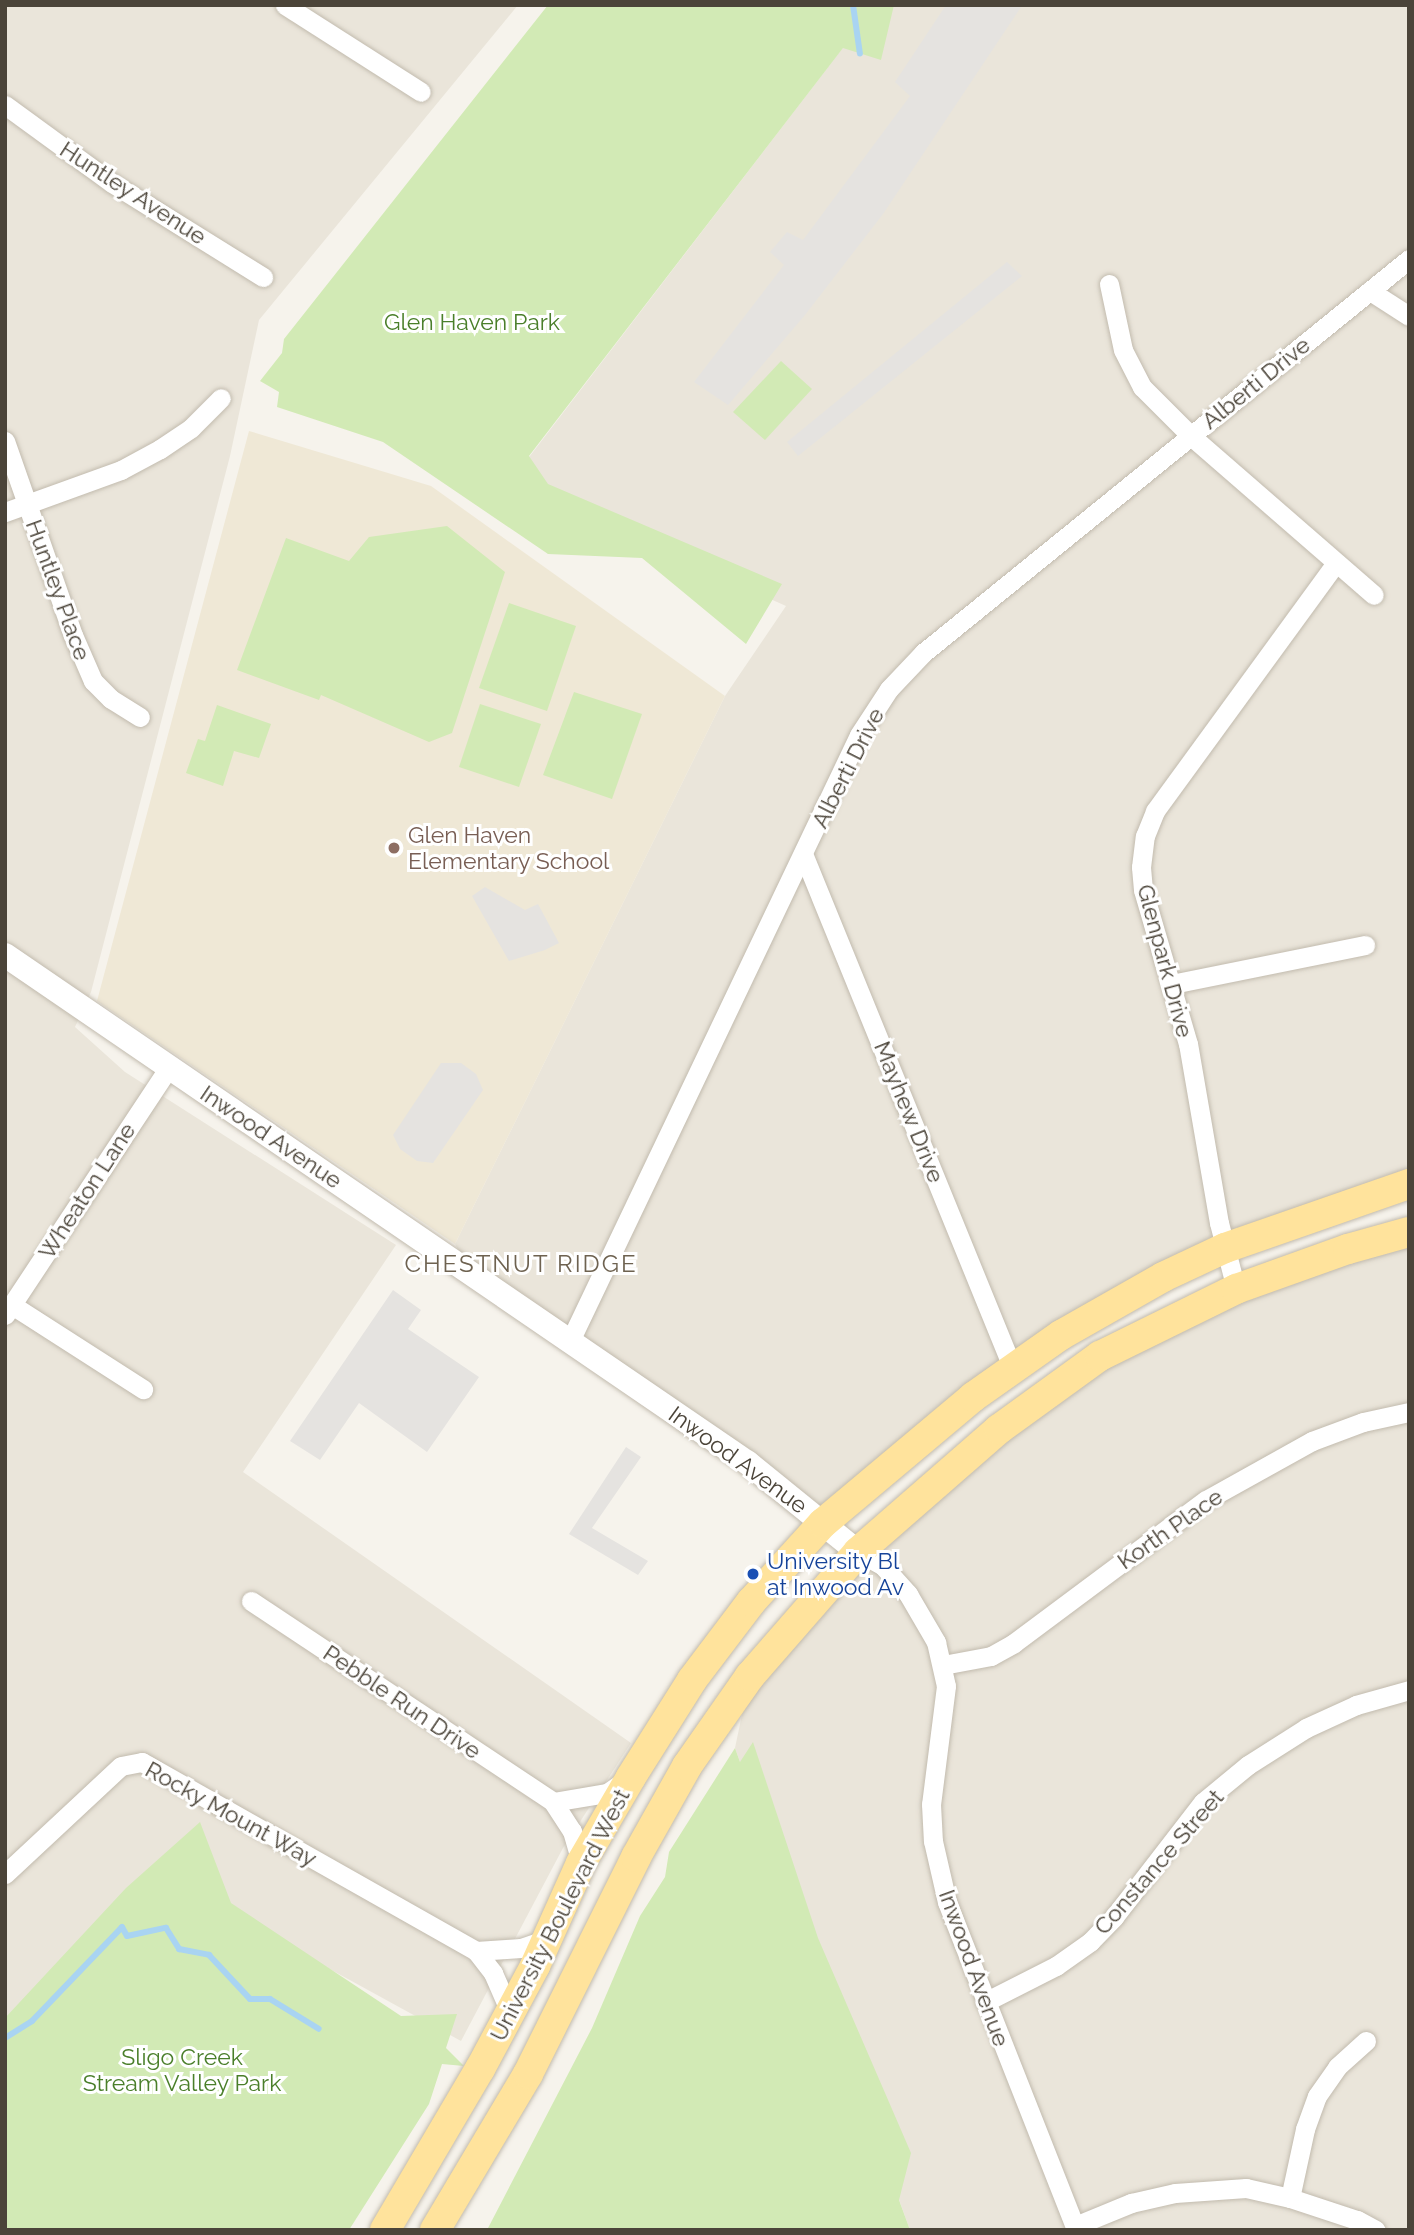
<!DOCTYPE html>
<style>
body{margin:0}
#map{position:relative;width:1414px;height:2235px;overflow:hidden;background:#f6f3ec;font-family:Raleway,sans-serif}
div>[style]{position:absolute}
.residential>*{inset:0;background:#eae5da}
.education>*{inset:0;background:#efe8d6}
.green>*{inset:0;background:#d2eab5}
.parking>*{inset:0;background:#e5e3e0}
.stream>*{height:6px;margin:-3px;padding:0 3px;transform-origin:3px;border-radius:3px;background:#a9d4f2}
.roads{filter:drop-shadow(0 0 2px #c2bbae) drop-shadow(0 0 2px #c2bbae)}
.minor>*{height:19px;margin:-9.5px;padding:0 9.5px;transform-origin:9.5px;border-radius:9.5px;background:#fff}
.tertiary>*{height:24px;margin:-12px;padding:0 12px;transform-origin:12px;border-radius:12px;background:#fff}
.primary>*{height:30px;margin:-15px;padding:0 15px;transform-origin:15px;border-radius:15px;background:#ffe39c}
.dots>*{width:19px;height:19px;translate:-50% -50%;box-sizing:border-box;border:4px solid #fff;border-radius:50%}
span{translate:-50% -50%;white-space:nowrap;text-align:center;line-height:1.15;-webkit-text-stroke:6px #fff;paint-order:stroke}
.street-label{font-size:23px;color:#4b4439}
.park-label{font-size:23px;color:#4a7f2a}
.education-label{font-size:23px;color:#785e54}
.left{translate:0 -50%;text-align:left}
.transit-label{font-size:23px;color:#164399}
.neighbourhood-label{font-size:24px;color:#6e6250;letter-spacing:2px}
.frame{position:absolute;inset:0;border:7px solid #4b4439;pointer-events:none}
</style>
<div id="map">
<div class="residential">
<i style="clip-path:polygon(5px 5px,518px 5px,259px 320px,230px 456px,91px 992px,75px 1027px,125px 1072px,396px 1245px,243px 1472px,631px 1743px,563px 1848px,461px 2041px,191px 1893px,5px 2022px)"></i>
<i style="clip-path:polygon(842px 5px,1409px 5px,1409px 1184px,1163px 1277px,823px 1523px,471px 1274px,455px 1244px,725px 696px,786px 606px,510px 482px,845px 45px)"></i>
<i style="clip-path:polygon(1409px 1234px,1409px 2230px,910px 2230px,735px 1748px,750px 1676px,804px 1611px,1100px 1356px)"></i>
</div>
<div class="education">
<i style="clip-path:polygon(249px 431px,431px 486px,725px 696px,455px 1244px,97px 1001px)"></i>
</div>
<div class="green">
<i style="clip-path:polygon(548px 5px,894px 5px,881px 60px,843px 48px,529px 456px,548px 484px,782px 584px,746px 644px,642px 558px,548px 554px,383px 442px,277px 407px,279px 392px,260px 381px,282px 353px,284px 339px)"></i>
<i style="clip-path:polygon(781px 361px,812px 389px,765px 440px,733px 412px)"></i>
<i style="clip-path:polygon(447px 526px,505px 572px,452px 733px,429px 742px,321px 695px,319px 700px,237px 670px,286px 538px,349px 561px,369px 537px)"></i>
<i style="clip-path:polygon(509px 603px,576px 626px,547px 711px,479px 688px)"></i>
<i style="clip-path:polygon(574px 692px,642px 714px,612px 799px,543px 775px)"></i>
<i style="clip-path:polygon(480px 704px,541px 724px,519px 787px,459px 767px)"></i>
<i style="clip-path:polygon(217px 705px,271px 724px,259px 758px,234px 751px,223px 786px,186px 773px,198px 739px,205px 741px)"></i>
<i style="clip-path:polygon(753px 1742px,818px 1938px,911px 2153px,899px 2200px,910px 2230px,487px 2230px,592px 2028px,640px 1916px,665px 1877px,669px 1852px,735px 1748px,740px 1762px)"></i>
<i style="clip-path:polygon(200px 1822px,231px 1903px,401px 2016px,457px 2014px,446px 2048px,464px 2066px,442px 2064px,429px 2104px,349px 2230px,5px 2230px,5px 2018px,126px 1888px)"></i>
</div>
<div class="parking">
<i style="clip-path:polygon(946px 5px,1021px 7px,883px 214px,805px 315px,728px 405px,694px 382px,784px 265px,770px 252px,787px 232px,803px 240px,910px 96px,895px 82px)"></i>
<i style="clip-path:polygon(1007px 262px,1022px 276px,798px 456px,787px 442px)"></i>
<i style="clip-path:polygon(485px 887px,525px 910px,538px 904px,559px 943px,545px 950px,509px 961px,472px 896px)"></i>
<i style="clip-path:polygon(441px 1063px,461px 1063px,476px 1074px,483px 1090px,433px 1163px,417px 1161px,400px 1149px,393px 1135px)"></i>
<i style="clip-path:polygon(393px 1290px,421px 1310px,408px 1329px,479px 1377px,427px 1452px,359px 1403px,320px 1460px,290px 1441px)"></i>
<i style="clip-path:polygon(626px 1447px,641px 1457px,592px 1528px,648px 1561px,638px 1575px,569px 1534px)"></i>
</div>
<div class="stream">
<i style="left:853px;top:5px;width:49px;rotate:81.9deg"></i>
<i style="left:5px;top:2038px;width:32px;rotate:-32deg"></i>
<i style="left:32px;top:2021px;width:130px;rotate:-46.2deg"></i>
<i style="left:122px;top:1927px;width:10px;rotate:61deg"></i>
<i style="left:127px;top:1936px;width:40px;rotate:-12deg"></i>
<i style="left:166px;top:1928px;width:25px;rotate:58deg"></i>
<i style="left:179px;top:1949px;width:31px;rotate:11deg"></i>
<i style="left:209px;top:1955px;width:60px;rotate:47deg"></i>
<i style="left:250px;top:1999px;width:20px"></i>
<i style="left:270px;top:1999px;width:57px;rotate:31.5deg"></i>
</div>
<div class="roads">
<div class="minor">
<i style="left:285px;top:5px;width:161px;rotate:32.6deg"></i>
<i style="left:5px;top:105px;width:132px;rotate:36.1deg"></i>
<i style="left:112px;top:183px;width:178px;rotate:31.9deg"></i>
<i style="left:1109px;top:284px;width:67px;rotate:78deg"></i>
<i style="left:1123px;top:350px;width:42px;rotate:62.8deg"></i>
<i style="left:1142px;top:387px;width:69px;rotate:45deg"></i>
<i style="left:1191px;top:436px;width:242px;rotate:41deg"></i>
<i style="left:1370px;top:291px;width:46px;rotate:32.7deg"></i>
<i style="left:5px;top:441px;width:206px;rotate:70.7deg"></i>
<i style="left:73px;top:635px;width:50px;rotate:66.5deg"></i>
<i style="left:93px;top:681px;width:25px;rotate:45deg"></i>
<i style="left:111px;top:699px;width:34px;rotate:32deg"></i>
<i style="left:5px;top:512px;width:123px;rotate:-19.9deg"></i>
<i style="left:121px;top:470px;width:44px;rotate:-28.3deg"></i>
<i style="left:160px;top:449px;width:37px;rotate:-34deg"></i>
<i style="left:191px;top:428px;width:42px;rotate:-45deg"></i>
<i style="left:804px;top:856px;width:554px;rotate:67.83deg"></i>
<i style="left:1172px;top:984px;width:197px;rotate:-11.4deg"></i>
<i style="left:1236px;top:1289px;width:68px;rotate:-104.4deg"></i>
<i style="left:1219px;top:1223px;width:182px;rotate:-99.8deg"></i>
<i style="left:1188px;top:1044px;width:160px;rotate:-106.3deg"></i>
<i style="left:1143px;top:890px;width:23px;rotate:-95deg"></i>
<i style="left:1141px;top:867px;width:31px;rotate:-83deg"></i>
<i style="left:1145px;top:836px;width:27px;rotate:-68deg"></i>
<i style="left:1155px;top:811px;width:307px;rotate:-53.9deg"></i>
<i style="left:12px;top:1305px;width:156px;rotate:32.7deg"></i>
<i style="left:5px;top:1315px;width:297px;rotate:-56.5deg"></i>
<i style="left:570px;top:1341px;width:671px;rotate:-64.5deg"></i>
<i style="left:859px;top:735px;width:55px;rotate:-56.9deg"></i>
<i style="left:889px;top:689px;width:50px;rotate:-46.6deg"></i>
<i style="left:923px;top:653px;width:626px;rotate:-39.03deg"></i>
<i style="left:858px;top:1552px;width:29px;rotate:29deg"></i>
<i style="left:883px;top:1566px;width:38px;rotate:48deg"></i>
<i style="left:908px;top:1594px;width:56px;rotate:59.7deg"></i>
<i style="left:936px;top:1642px;width:45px;rotate:77.2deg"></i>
<i style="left:946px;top:1686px;width:119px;rotate:97.2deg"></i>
<i style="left:931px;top:1804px;width:37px;rotate:87deg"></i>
<i style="left:933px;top:1841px;width:63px;rotate:77.1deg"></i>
<i style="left:947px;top:1902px;width:352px;rotate:68.5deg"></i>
<i style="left:251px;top:1601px;width:363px;rotate:33.6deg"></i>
<i style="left:553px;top:1802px;width:35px;rotate:57deg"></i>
<i style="left:572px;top:1831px;width:33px;rotate:74deg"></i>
<i style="left:943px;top:1665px;width:49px;rotate:-10.6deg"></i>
<i style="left:991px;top:1656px;width:26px;rotate:-29deg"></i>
<i style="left:1014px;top:1643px;width:239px;rotate:-36.7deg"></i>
<i style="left:1206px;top:1500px;width:121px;rotate:-29.1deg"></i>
<i style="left:1312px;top:1441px;width:54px;rotate:-20.4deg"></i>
<i style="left:1363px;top:1422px;width:47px;rotate:-12.3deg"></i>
<i style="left:553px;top:1802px;width:55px;rotate:-9.5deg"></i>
<i style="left:607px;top:1793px;width:24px;rotate:-35deg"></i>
<i style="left:5px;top:1874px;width:158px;rotate:-43deg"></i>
<i style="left:121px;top:1766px;width:21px;rotate:-11deg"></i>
<i style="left:142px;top:1762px;width:384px;rotate:29.5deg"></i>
<i style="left:476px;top:1951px;width:28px;rotate:52deg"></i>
<i style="left:493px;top:1973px;width:43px;rotate:66.4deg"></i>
<i style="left:476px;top:1951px;width:45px;rotate:-3.8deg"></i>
<i style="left:521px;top:1948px;width:28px;rotate:-19deg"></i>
<i style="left:985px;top:2002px;width:80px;rotate:-26.9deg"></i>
<i style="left:1056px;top:1966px;width:42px;rotate:-35.2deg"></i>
<i style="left:1090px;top:1942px;width:35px;rotate:-46deg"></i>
<i style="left:1114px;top:1917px;width:145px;rotate:-52.3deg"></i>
<i style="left:1203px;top:1802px;width:58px;rotate:-39.4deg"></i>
<i style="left:1248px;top:1765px;width:69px;rotate:-32.5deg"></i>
<i style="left:1306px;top:1728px;width:55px;rotate:-24.7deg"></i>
<i style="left:1356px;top:1705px;width:55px;rotate:-15.8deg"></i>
<i style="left:1290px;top:2198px;width:71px;rotate:-77.7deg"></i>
<i style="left:1305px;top:2129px;width:35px;rotate:-70deg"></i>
<i style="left:1317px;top:2096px;width:35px;rotate:-55deg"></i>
<i style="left:1337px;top:2067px;width:39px;rotate:-42deg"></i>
<i style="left:1075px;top:2226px;width:61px;rotate:-22.3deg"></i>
<i style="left:1131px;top:2203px;width:45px;rotate:-12.8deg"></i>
<i style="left:1175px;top:2193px;width:71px;rotate:-4deg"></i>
<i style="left:1246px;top:2188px;width:45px;rotate:12.8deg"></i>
<i style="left:1290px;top:2198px;width:71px;rotate:18.2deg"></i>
<i style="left:1357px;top:2220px;width:21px;rotate:28deg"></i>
</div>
<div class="tertiary">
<i style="left:5px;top:955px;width:900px;rotate:34.36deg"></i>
<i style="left:748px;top:1463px;width:141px;rotate:39deg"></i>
</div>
<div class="primary">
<i style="left:385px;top:2230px;width:187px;rotate:-59.5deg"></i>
<i style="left:480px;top:2069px;width:117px;rotate:-61.9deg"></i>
<i style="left:535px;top:1966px;width:113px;rotate:-65.9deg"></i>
<i style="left:581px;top:1863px;width:99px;rotate:-59.8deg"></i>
<i style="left:631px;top:1777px;width:115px;rotate:-57.8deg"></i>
<i style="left:692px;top:1680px;width:98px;rotate:-52.9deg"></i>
<i style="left:751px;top:1602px;width:107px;rotate:-47.7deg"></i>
<i style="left:823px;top:1523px;width:196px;rotate:-40deg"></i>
<i style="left:973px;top:1397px;width:108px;rotate:-35.2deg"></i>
<i style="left:1061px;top:1335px;width:117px;rotate:-29.6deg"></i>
<i style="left:1163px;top:1277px;width:68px;rotate:-25.1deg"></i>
<i style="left:1225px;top:1248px;width:195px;rotate:-19.2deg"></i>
<i style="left:435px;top:2230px;width:182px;rotate:-59.2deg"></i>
<i style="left:528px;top:2074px;width:242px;rotate:-63.5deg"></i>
<i style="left:636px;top:1857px;width:104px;rotate:-60.7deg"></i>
<i style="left:687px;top:1766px;width:110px;rotate:-55deg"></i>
<i style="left:750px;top:1676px;width:164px;rotate:-48.9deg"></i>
<i style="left:858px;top:1552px;width:187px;rotate:-41.1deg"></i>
<i style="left:999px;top:1429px;width:125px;rotate:-35.9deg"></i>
<i style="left:1100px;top:1356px;width:152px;rotate:-26.2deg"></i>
<i style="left:1236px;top:1289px;width:119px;rotate:-19.7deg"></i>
<i style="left:1348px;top:1249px;width:63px;rotate:-15.6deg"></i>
</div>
</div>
<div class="dots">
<i style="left:394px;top:848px;background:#8d6e63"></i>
<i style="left:753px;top:1574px;background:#1a4fb4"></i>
</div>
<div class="street-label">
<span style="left:133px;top:193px;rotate:33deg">Huntley Avenue</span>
<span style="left:1256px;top:383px;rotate:-39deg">Alberti Drive</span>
<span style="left:58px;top:590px;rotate:70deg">Huntley Place</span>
<span style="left:848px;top:768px;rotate:-63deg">Alberti Drive</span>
<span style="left:1165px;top:961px;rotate:75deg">Glenpark Drive</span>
<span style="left:909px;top:1112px;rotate:68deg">Mayhew Drive</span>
<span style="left:271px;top:1137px;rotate:34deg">Inwood Avenue</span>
<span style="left:87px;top:1191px;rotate:-57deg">Wheaton Lane</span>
<span style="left:738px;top:1460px;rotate:36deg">Inwood Avenue</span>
<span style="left:1170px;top:1529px;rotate:-35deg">Korth Place</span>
<span style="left:402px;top:1702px;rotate:34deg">Pebble Run Drive</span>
<span style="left:231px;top:1814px;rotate:29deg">Rocky Mount Way</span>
<span style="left:1159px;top:1862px;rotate:-49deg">Constance Street</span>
<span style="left:560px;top:1915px;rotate:-63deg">University Boulevard West</span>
<span style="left:974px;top:1968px;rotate:70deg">Inwood Avenue</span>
</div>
<div class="park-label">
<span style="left:472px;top:322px">Glen Haven Park</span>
<span style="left:182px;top:2070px">Sligo Creek<br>Stream Valley Park</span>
</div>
<div class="education-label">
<span class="left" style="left:408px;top:848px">Glen Haven<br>Elementary School</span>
</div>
<div class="transit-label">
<span class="left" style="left:767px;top:1574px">University Bl<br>at Inwood Av</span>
</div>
<div class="neighbourhood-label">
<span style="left:521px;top:1264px">CHESTNUT RIDGE</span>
</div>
<div class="frame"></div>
</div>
